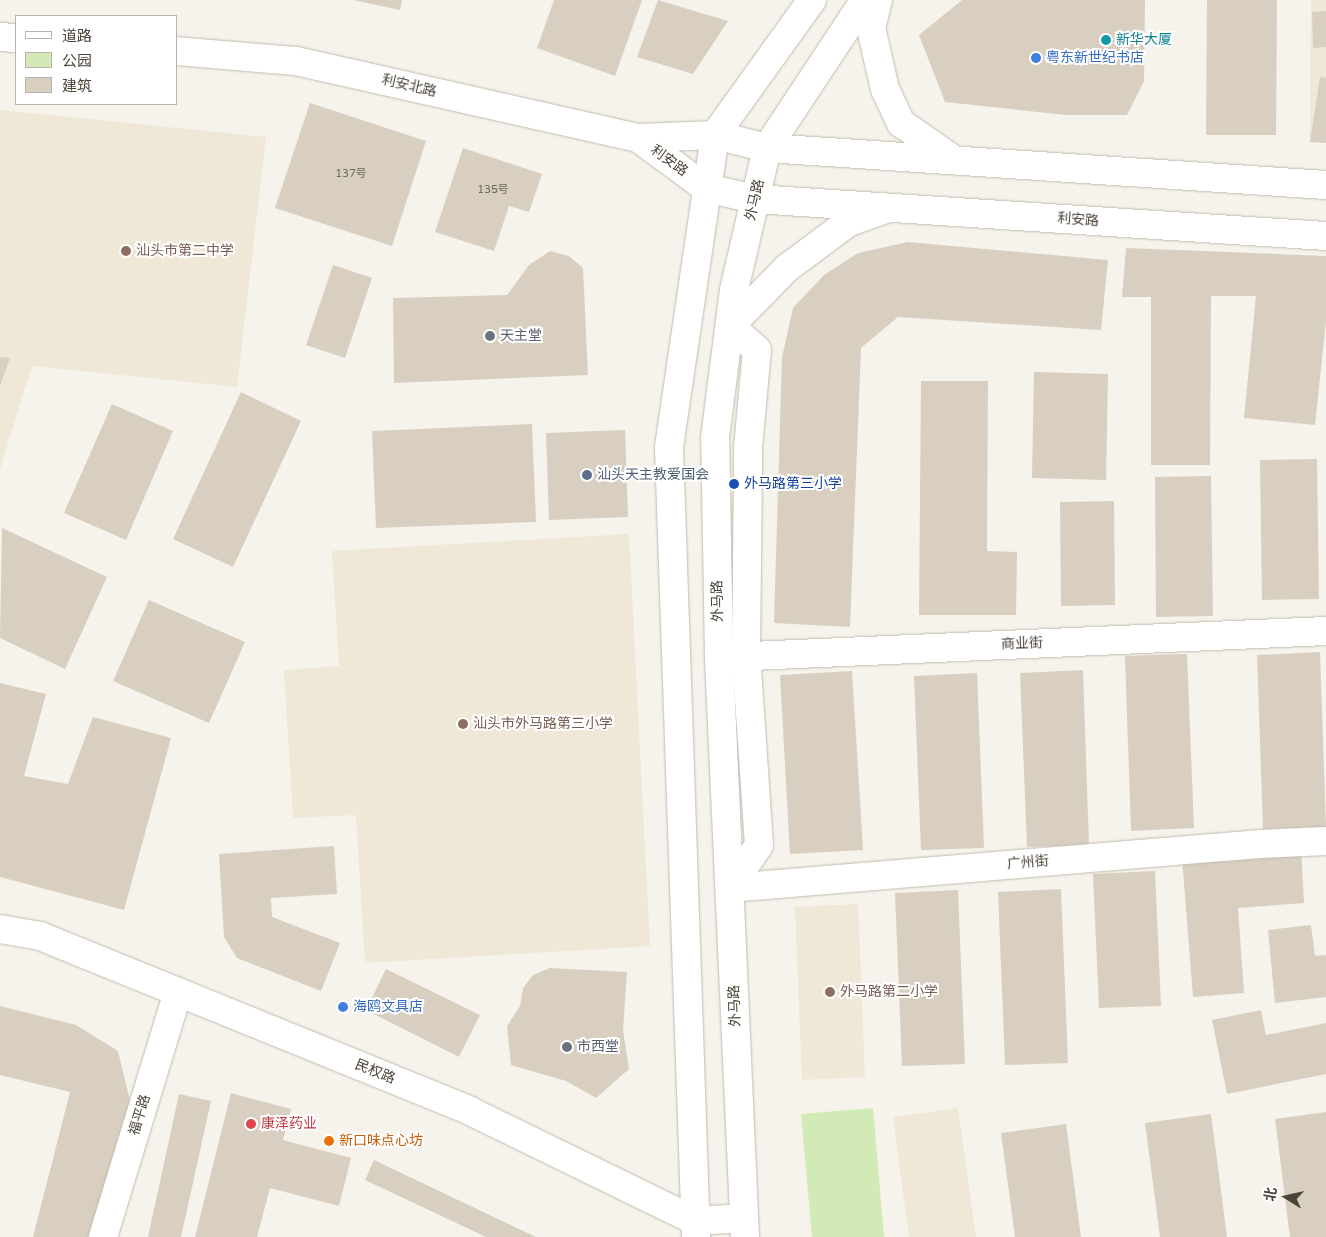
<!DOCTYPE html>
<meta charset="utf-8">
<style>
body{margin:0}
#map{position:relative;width:1326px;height:1237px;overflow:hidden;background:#f6f3ec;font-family:"Varela Round","Noto Sans SC",sans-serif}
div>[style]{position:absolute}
.education>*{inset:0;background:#efe8d6}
.green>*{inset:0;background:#d2eab5}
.building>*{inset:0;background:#d8cfc1}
.roads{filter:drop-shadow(0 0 1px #c2bbae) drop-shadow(0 0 1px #c2bbae)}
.minor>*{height:28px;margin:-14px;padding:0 14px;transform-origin:14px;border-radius:14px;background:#fff}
.dots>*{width:14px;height:14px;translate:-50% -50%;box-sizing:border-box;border:2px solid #fff;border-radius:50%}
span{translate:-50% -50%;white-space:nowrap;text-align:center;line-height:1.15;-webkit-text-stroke:4px #fff;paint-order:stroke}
.number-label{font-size:11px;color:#6e675b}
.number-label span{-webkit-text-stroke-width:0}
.culture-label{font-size:14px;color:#0d838f}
.left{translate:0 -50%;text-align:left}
.shop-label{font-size:14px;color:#366cbe}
.street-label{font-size:14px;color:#4b4439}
.education-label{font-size:14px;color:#785e54}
.worship-label{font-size:14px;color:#5b616d}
.service-label{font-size:14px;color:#4e5e75}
.transit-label{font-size:14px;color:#164399}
.health-label{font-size:14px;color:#be3a42}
.food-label{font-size:14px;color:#c56008}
.legend{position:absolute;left:15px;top:15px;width:162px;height:90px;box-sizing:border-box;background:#fff;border:1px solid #b7b4b0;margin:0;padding:6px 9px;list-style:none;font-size:15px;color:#4b4439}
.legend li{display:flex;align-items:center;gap:10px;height:25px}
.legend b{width:25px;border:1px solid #b7b4b0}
.north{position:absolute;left:1261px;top:1172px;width:50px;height:50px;-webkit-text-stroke:4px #fff;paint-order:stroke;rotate:280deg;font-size:14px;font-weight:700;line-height:20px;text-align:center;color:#4b4439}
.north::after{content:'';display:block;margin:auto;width:18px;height:22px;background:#4b4439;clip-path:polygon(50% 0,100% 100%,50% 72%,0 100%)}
</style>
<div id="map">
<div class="education">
<i style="clip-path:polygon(1311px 0,1326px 0,1326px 143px,1310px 142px)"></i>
<i style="clip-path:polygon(0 110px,266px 137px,237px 387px,32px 366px,0 469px)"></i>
<i style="clip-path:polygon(629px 534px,650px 946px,365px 963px,356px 815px,293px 818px,284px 670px,339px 666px,332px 551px)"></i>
<i style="clip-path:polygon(858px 904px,865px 1077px,802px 1080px,795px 907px)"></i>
<i style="clip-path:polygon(958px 1108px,976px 1237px,909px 1237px,893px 1117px)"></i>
</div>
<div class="green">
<i style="clip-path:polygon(873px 1108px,884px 1237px,812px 1237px,801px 1114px)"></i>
</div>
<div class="building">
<i style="clip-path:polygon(353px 0,402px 0,400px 10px)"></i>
<i style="clip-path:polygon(554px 0,642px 0,615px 76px,537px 48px)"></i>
<i style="clip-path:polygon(658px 0,728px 21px,693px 74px,637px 57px)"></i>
<i style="clip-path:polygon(962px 0,1145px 0,1144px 81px,1127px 115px,1066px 115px,945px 102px,919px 35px)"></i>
<i style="clip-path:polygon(1207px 0,1277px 0,1276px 135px,1206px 135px)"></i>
<i style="clip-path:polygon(1326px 11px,1326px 47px,1313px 48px,1312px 12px)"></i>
<i style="clip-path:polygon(1320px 77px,1326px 78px,1326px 143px,1310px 142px)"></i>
<i style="clip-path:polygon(310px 103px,426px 141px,392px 246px,275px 208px)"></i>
<i style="clip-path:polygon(463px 148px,542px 174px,529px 212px,509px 206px,494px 251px,435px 232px)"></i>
<i style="clip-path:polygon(908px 242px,1108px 260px,1101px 330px,898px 317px,861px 348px,850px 627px,774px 623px,782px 357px,793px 308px,824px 275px,858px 253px)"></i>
<i style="clip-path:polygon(1126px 248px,1326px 256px,1326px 321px,1315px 425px,1244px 418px,1256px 296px,1211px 296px,1210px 465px,1151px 465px,1151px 297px,1122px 297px)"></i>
<i style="clip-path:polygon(550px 251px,569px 256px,583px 268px,588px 375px,394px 383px,393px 298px,507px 295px,529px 265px)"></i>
<i style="clip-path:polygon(333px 265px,372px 278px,345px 358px,306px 345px)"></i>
<i style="clip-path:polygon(0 357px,10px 358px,0 386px)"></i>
<i style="clip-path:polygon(1034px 372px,1108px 374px,1106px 480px,1032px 478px)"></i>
<i style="clip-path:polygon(921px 381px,988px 381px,987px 551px,1017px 552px,1016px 615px,919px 615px)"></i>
<i style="clip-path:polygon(241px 392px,301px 421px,233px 567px,173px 539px)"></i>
<i style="clip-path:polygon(112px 404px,173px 431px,126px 540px,64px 513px)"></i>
<i style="clip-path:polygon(532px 424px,536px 522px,376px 528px,372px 431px)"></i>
<i style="clip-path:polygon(625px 430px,628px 517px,549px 520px,546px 433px)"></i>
<i style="clip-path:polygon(1317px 459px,1319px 599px,1262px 600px,1260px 460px)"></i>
<i style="clip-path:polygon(1211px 476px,1213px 616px,1156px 617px,1155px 477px)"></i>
<i style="clip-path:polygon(1114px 501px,1115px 605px,1061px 606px,1060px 502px)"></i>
<i style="clip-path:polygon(2px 528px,107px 577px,65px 669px,0 638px)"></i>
<i style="clip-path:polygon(149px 600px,245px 642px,209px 723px,113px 681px)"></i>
<i style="clip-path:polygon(1320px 652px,1326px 827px,1263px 829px,1257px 655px)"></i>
<i style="clip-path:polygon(1187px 654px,1194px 828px,1131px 831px,1125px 656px)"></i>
<i style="clip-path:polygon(1083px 670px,1089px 845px,1027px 847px,1020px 673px)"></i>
<i style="clip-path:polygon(852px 671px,863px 850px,790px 854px,780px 675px)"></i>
<i style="clip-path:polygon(977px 673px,984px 848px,921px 850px,914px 676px)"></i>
<i style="clip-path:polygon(0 683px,46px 694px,24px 776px,68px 784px,93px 717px,171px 738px,124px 910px,0 877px)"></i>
<i style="clip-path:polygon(334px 846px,337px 894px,271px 898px,272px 917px,340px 943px,321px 991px,237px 958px,224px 937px,219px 854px)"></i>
<i style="clip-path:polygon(1301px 849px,1304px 903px,1238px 908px,1244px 993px,1193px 997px,1182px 858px)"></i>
<i style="clip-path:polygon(1155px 871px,1161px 1006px,1099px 1008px,1093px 874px)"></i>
<i style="clip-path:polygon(1061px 889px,1068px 1063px,1005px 1065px,998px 892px)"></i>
<i style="clip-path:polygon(958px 890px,965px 1064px,902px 1066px,895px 893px)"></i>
<i style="clip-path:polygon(1311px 925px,1315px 956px,1326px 955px,1326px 997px,1275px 1003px,1268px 930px)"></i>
<i style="clip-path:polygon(550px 968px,627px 972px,623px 1030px,629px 1069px,596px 1098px,566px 1081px,511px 1065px,507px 1026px,520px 1006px,523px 988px,533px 975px)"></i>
<i style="clip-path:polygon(386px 969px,480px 1015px,459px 1057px,366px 1010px)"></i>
<i style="clip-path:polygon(0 1006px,76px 1025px,118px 1051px,132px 1109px,100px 1237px,33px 1237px,70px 1092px,0 1075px)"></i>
<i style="clip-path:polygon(1261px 1010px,1266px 1035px,1326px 1023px,1326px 1074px,1227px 1094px,1212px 1020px)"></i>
<i style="clip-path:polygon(231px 1093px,291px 1109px,283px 1140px,351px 1158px,339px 1206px,270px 1188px,257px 1237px,195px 1237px)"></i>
<i style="clip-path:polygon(179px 1094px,211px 1101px,181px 1237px,148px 1237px)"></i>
<i style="clip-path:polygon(1326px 1112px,1326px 1237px,1290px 1237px,1275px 1119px)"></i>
<i style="clip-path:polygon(1211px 1114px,1227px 1237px,1160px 1237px,1145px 1123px)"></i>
<i style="clip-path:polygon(1066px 1124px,1081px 1237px,1015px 1237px,1001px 1133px)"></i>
<i style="clip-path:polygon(374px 1160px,536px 1237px,486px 1237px,365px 1180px)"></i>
</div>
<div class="roads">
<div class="minor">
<i style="left:878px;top:0;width:29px;rotate:104deg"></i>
<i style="left:871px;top:28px;width:63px;rotate:77.1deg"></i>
<i style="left:885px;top:89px;width:38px;rotate:65deg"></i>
<i style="left:901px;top:123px;width:65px;rotate:34.9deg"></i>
<i style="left:0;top:37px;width:16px;rotate:4deg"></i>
<i style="left:176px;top:51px;width:120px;rotate:4.8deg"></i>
<i style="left:296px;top:61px;width:351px;rotate:12.7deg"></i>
<i style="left:638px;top:138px;width:77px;rotate:-2.2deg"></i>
<i style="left:715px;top:135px;width:54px;rotate:14deg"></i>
<i style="left:767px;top:148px;width:560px;rotate:3.79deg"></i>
<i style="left:638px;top:138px;width:84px;rotate:36.3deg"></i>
<i style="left:706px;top:188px;width:50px;rotate:12.7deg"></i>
<i style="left:755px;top:199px;width:572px;rotate:3.71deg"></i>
<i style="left:728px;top:657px;width:599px;rotate:-2.49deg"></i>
<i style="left:730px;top:888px;width:52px;rotate:-56deg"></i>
<i style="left:759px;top:845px;width:189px;rotate:-93.9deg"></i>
<i style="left:746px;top:656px;width:208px;rotate:-89.4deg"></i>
<i style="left:748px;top:448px;width:98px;rotate:-84.8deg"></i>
<i style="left:757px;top:350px;width:36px;rotate:-138deg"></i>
<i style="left:730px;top:326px;width:81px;rotate:-45.5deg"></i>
<i style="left:787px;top:268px;width:77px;rotate:-36.6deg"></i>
<i style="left:849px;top:222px;width:42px;rotate:-19.3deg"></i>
<i style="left:730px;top:888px;width:532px;rotate:-4.75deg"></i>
<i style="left:1260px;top:844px;width:66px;rotate:-2.6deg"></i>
<i style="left:0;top:929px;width:41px;rotate:9.9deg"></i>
<i style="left:40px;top:936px;width:464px;rotate:22.1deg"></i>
<i style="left:470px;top:1111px;width:251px;rotate:26deg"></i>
<i style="left:696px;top:1221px;width:48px;rotate:-3.6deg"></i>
<i style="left:103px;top:1237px;width:256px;rotate:-73deg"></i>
<i style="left:696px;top:1237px;width:790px;rotate:-91.96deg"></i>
<i style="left:669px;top:447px;width:315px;rotate:-81.6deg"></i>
<i style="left:715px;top:135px;width:166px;rotate:-54.3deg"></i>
<i style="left:745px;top:1237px;width:581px;rotate:-92.57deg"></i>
<i style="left:719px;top:657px;width:219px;rotate:-91deg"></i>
<i style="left:715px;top:438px;width:149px;rotate:-82.7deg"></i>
<i style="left:734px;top:290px;width:146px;rotate:-76.9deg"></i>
<i style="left:767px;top:148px;width:178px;rotate:-56.5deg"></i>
</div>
</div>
<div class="dots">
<i style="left:1106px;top:40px;background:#0f9aa8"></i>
<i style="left:1036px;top:58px;background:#3f7fe0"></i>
<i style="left:126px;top:251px;background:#8d6e63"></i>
<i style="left:490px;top:336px;background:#6b7280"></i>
<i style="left:587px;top:475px;background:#5c6f8a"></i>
<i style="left:734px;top:484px;background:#1a4fb4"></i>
<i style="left:463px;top:724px;background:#8d6e63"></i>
<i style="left:830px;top:992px;background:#8d6e63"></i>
<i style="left:343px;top:1007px;background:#3f7fe0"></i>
<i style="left:567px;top:1047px;background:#6b7280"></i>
<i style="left:251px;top:1124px;background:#e0444e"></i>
<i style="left:329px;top:1141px;background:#e8710a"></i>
</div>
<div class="number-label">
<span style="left:351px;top:174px">137号</span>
<span style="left:493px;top:190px">135号</span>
</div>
<div class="culture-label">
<span class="left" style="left:1116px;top:40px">新华大厦</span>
</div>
<div class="shop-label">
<span class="left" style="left:1046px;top:58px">粤东新世纪书店</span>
<span class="left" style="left:353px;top:1007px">海鸥文具店</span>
</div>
<div class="street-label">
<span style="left:409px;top:86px;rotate:13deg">利安北路</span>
<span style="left:669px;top:161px;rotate:36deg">利安路</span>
<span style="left:755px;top:200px;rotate:-77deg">外马路</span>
<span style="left:1078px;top:220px;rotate:4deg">利安路</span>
<span style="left:718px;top:601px;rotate:-91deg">外马路</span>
<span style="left:1022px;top:644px;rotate:-2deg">商业街</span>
<span style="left:1028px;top:863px;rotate:-5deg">广州街</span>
<span style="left:735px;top:1006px;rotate:-92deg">外马路</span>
<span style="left:375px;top:1072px;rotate:22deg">民权路</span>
<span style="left:140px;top:1115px;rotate:-73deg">福平路</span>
</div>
<div class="education-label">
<span class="left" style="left:136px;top:251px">汕头市第二中学</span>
<span class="left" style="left:473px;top:724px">汕头市外马路第三小学</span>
<span class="left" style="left:840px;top:992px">外马路第二小学</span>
</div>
<div class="worship-label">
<span class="left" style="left:500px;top:336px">天主堂</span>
<span class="left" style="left:577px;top:1047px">市西堂</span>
</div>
<div class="service-label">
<span class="left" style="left:597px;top:475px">汕头天主教爱国会</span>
</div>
<div class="transit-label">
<span class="left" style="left:744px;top:484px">外马路第三小学</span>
</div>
<div class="health-label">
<span class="left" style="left:261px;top:1124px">康泽药业</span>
</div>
<div class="food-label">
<span class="left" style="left:339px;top:1141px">新口味点心坊</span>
</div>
<ul class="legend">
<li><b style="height:6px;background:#fff"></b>道路</li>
<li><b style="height:14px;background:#d2eab5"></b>公园</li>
<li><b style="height:14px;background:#d8cfc1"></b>建筑</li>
</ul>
<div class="north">北</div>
</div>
